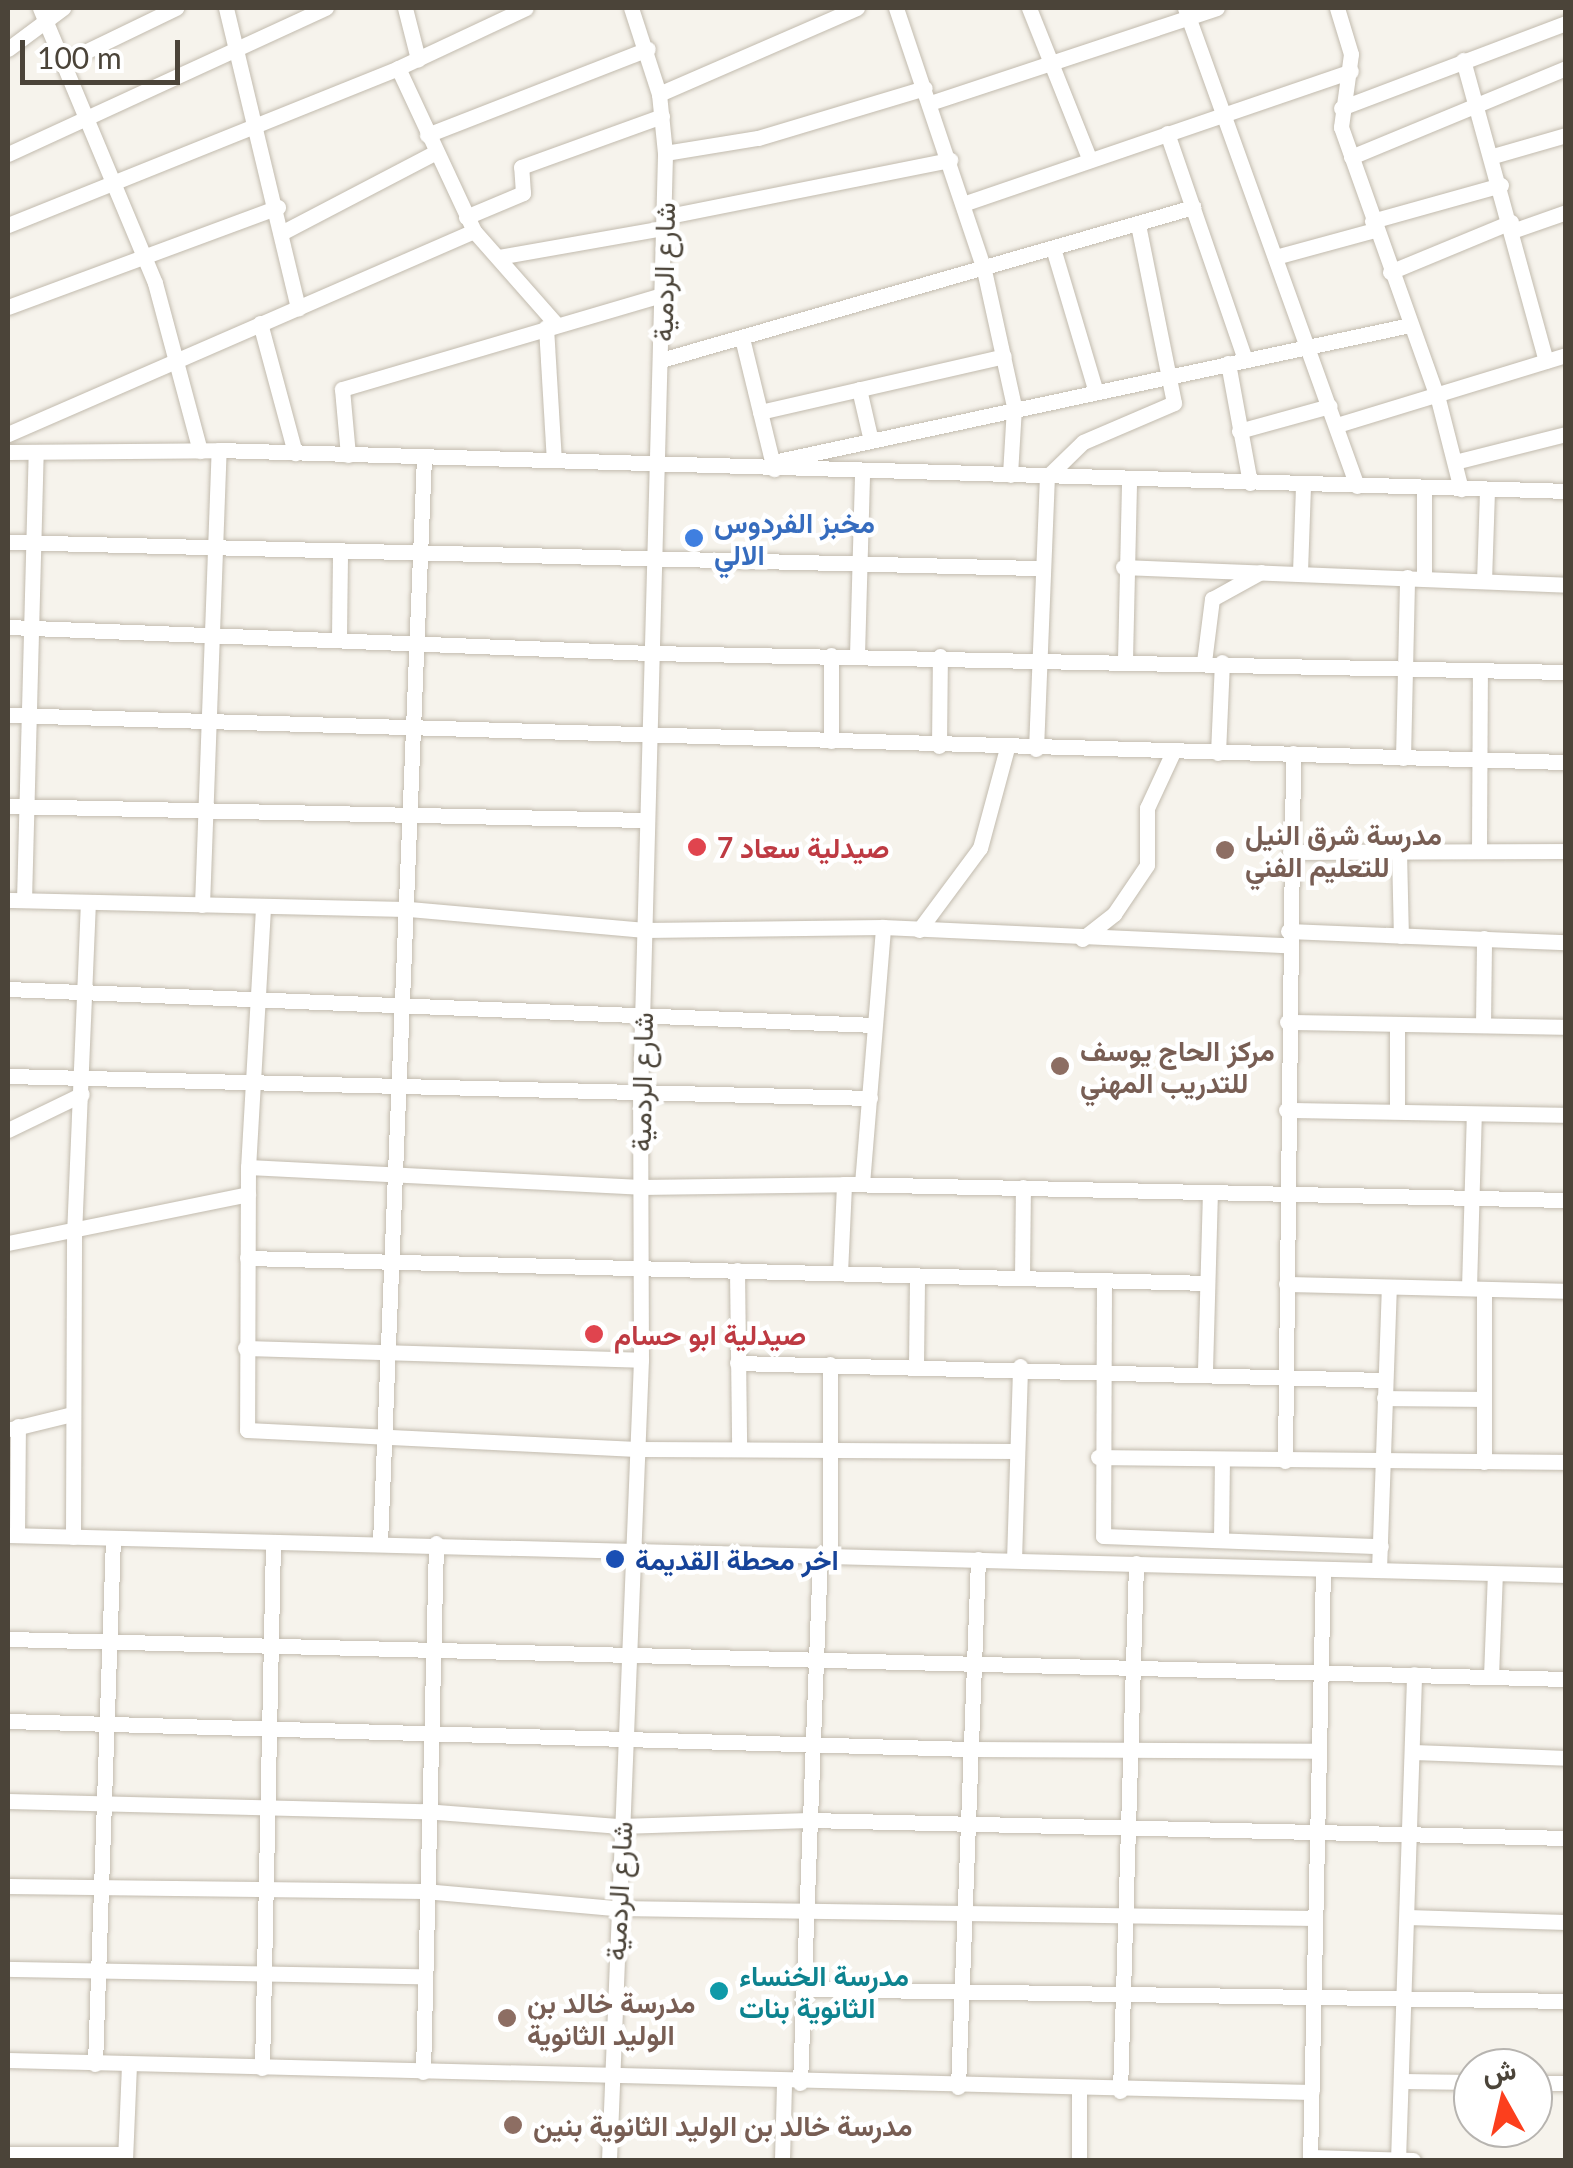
<!DOCTYPE html>
<meta charset="utf-8">
<style>
body{margin:0}
#map{position:relative;width:1573px;height:2168px;overflow:hidden;background:#f6f3ec;font-family:Lato,Vazirmatn,sans-serif}
div>[style]{position:absolute}
.roads{filter:drop-shadow(0 0 2px #c2bbae) drop-shadow(0 0 2px #c2bbae)}
.minor>*{height:15px;margin:-7.5px;padding:0 7.5px;transform-origin:7.5px;border-radius:7.5px;background:#fff}
.dots>*{width:28px;height:28px;translate:-50% -50%;box-sizing:border-box;border:5px solid #fff;border-radius:50%}
span{translate:-50% -50%;white-space:nowrap;text-align:center;line-height:1.15;-webkit-text-stroke:9px #fff;paint-order:stroke}
.street-label{font-size:28px;color:#4b4439}
.shop-label{font-size:28px;color:#366cbe;font-weight:700}
.left{translate:0 -50%;text-align:left}
.education-label{font-size:28px;color:#785e54;font-weight:700}
.health-label{font-size:28px;color:#be3a42;font-weight:700}
.transit-label{font-size:28px;color:#164399;font-weight:700}
.culture-label{font-size:28px;color:#0d838f;font-weight:700}
.frame{position:absolute;inset:0;border:10px solid #4b4439;pointer-events:none}
.north{position:absolute;left:1453px;top:2048px;width:100px;height:100px;box-sizing:border-box;background:#fff;border:2px solid #b7b4b0;border-radius:50%;rotate:352deg;font-size:28px;font-weight:700;line-height:40px;text-align:center;color:#4b4439}
.north::after{content:'';display:block;margin:auto;width:35px;height:45px;background:#fc3f1d;clip-path:polygon(50% 0,100% 100%,50% 72%,0 100%)}
.scale{position:absolute;left:20px;top:40px;width:160px;height:45px;box-sizing:border-box;border:5px solid #4b4439;border-top:0;padding-left:12px;font-size:30px;line-height:35px;white-space:nowrap;color:#4b4439;-webkit-text-stroke:8px #fff;paint-order:stroke}
</style>
<div id="map">
<div class="roads">
<div class="minor">
<i style="left:40px;top:8px;width:298px;rotate:67.3deg"></i>
<i style="left:155px;top:283px;width:174px;rotate:75deg"></i>
<i style="left:226px;top:8px;width:309px;rotate:76.5deg"></i>
<i style="left:405px;top:8px;width:53px;rotate:75.7deg"></i>
<i style="left:896px;top:8px;width:276px;rotate:71.4deg"></i>
<i style="left:984px;top:270px;width:140px;rotate:77.6deg"></i>
<i style="left:1014px;top:407px;width:68px;rotate:93.4deg"></i>
<i style="left:1029px;top:8px;width:162px;rotate:68.2deg"></i>
<i style="left:1185px;top:8px;width:508px;rotate:70.21deg"></i>
<i style="left:1337px;top:8px;width:48px;rotate:73.1deg"></i>
<i style="left:1351px;top:54px;width:74px;rotate:97.8deg"></i>
<i style="left:1341px;top:127px;width:289px;rotate:70.4deg"></i>
<i style="left:1438px;top:399px;width:93px;rotate:75.7deg"></i>
<i style="left:8px;top:49px;width:69px;rotate:-36.7deg"></i>
<i style="left:1463px;top:60px;width:312px;rotate:74.6deg"></i>
<i style="left:62px;top:63px;width:127px;rotate:-25.8deg"></i>
<i style="left:398px;top:68px;width:180px;rotate:65deg"></i>
<i style="left:474px;top:231px;width:124px;rotate:48.6deg"></i>
<i style="left:659px;top:94px;width:216px;rotate:-23.5deg"></i>
<i style="left:930px;top:103px;width:302px;rotate:-18.3deg"></i>
<i style="left:1341px;top:108px;width:241px;rotate:-20.7deg"></i>
<i style="left:1167px;top:133px;width:240px;rotate:71deg"></i>
<i style="left:427px;top:135px;width:237px;rotate:-21.3deg"></i>
<i style="left:665px;top:153px;width:94px;rotate:-9.2deg"></i>
<i style="left:758px;top:138px;width:174px;rotate:-16.7deg"></i>
<i style="left:8px;top:154px;width:350px;rotate:-24.7deg"></i>
<i style="left:1493px;top:156px;width:76px;rotate:-16deg"></i>
<i style="left:1351px;top:157px;width:233px;rotate:-22.5deg"></i>
<i style="left:963px;top:204px;width:410px;rotate:-18.9deg"></i>
<i style="left:466px;top:217px;width:62px;rotate:-22.8deg"></i>
<i style="left:523px;top:193px;width:26px;rotate:-94deg"></i>
<i style="left:521px;top:167px;width:150px;rotate:-19.9deg"></i>
<i style="left:664px;top:217px;width:292px;rotate:-11.3deg"></i>
<i style="left:1372px;top:221px;width:134px;rotate:-15.6deg"></i>
<i style="left:8px;top:225px;width:420px;rotate:-21.9deg"></i>
<i style="left:398px;top:68px;width:141px;rotate:-25.1deg"></i>
<i style="left:1515px;top:230px;width:54px;rotate:-19.4deg"></i>
<i style="left:283px;top:232px;width:170px;rotate:-27.6deg"></i>
<i style="left:1053px;top:248px;width:147px;rotate:73.4deg"></i>
<i style="left:1279px;top:256px;width:99px;rotate:-15.2deg"></i>
<i style="left:498px;top:257px;width:168px;rotate:-10deg"></i>
<i style="left:1390px;top:272px;width:131px;rotate:-22.5deg"></i>
<i style="left:8px;top:307px;width:288px;rotate:-20.3deg"></i>
<i style="left:260px;top:323px;width:135px;rotate:74.9deg"></i>
<i style="left:546px;top:327px;width:133px;rotate:86.6deg"></i>
<i style="left:743px;top:342px;width:131px;rotate:76.3deg"></i>
<i style="left:661px;top:360px;width:554px;rotate:-16.04deg"></i>
<i style="left:1228px;top:363px;width:122px;rotate:79.6deg"></i>
<i style="left:859px;top:389px;width:53px;rotate:77deg"></i>
<i style="left:760px;top:412px;width:250px;rotate:-12.9deg"></i>
<i style="left:1337px;top:425px;width:239px;rotate:-17deg"></i>
<i style="left:1239px;top:431px;width:94px;rotate:-15.4deg"></i>
<i style="left:8px;top:434px;width:508px;rotate:-23.54deg"></i>
<i style="left:8px;top:452px;width:211px;rotate:-0.5deg"></i>
<i style="left:219px;top:450px;width:1348px;rotate:1.74deg"></i>
<i style="left:348px;top:455px;width:66px;rotate:-95.2deg"></i>
<i style="left:342px;top:389px;width:334px;rotate:-16.4deg"></i>
<i style="left:773px;top:462px;width:652px;rotate:-12.14deg"></i>
<i style="left:1455px;top:462px;width:114px;rotate:-14.2deg"></i>
<i style="left:1424px;top:488px;width:90px;rotate:90deg"></i>
<i style="left:8px;top:542px;width:1030px;rotate:1.45deg"></i>
<i style="left:1123px;top:567px;width:443px;rotate:2.3deg"></i>
<i style="left:1300px;top:572px;width:88px;rotate:-88deg"></i>
<i style="left:1484px;top:581px;width:91px;rotate:-88.1deg"></i>
<i style="left:8px;top:627px;width:644px;rotate:2.32deg"></i>
<i style="left:651px;top:653px;width:915px;rotate:1.19deg"></i>
<i style="left:339px;top:637px;width:87px;rotate:-89.3deg"></i>
<i style="left:857px;top:655px;width:183px;rotate:-88.4deg"></i>
<i style="left:1125px;top:660px;width:180px;rotate:-88.7deg"></i>
<i style="left:1204px;top:662px;width:64px;rotate:-82.8deg"></i>
<i style="left:1212px;top:599px;width:56px;rotate:-28.9deg"></i>
<i style="left:8px;top:715px;width:1559px;rotate:1.73deg"></i>
<i style="left:831px;top:741px;width:86px;rotate:-90deg"></i>
<i style="left:939px;top:746px;width:90px;rotate:-89.4deg"></i>
<i style="left:1036px;top:749px;width:272px;rotate:-87.7deg"></i>
<i style="left:1047px;top:477px;width:50px;rotate:-44.2deg"></i>
<i style="left:1083px;top:442px;width:99px;rotate:-23.2deg"></i>
<i style="left:1174px;top:403px;width:182px;rotate:-101.4deg"></i>
<i style="left:1218px;top:753px;width:91px;rotate:-87.5deg"></i>
<i style="left:1403px;top:758px;width:181px;rotate:-88.7deg"></i>
<i style="left:8px;top:806px;width:638px;rotate:1.26deg"></i>
<i style="left:1479px;top:849px;width:178px;rotate:-89.7deg"></i>
<i style="left:1399px;top:851px;width:85px;rotate:88.7deg"></i>
<i style="left:1290px;top:852px;width:276px;rotate:-0.2deg"></i>
<i style="left:8px;top:900px;width:401px;rotate:1.3deg"></i>
<i style="left:409px;top:909px;width:237px;rotate:5.1deg"></i>
<i style="left:645px;top:930px;width:238px;rotate:-0.7deg"></i>
<i style="left:883px;top:927px;width:404px;rotate:2.6deg"></i>
<i style="left:24px;top:900px;width:447px;rotate:-88.5deg"></i>
<i style="left:202px;top:905px;width:455px;rotate:-87.9deg"></i>
<i style="left:263px;top:908px;width:259px;rotate:93.3deg"></i>
<i style="left:248px;top:1167px;width:263px;rotate:90.2deg"></i>
<i style="left:247px;top:1430px;width:390px;rotate:2.8deg"></i>
<i style="left:637px;top:1449px;width:379px;rotate:0.3deg"></i>
<i style="left:919px;top:930px;width:102px;rotate:-53.4deg"></i>
<i style="left:980px;top:848px;width:104px;rotate:-74.9deg"></i>
<i style="left:1288px;top:931px;width:278px;rotate:2.3deg"></i>
<i style="left:1082px;top:939px;width:41px;rotate:-38deg"></i>
<i style="left:1114px;top:914px;width:59px;rotate:-56deg"></i>
<i style="left:1147px;top:865px;width:57px;rotate:-90deg"></i>
<i style="left:1147px;top:808px;width:62px;rotate:-65.1deg"></i>
<i style="left:8px;top:989px;width:866px;rotate:2.38deg"></i>
<i style="left:1287px;top:1022px;width:279px;rotate:1deg"></i>
<i style="left:1483px;top:1025px;width:87px;rotate:-89.3deg"></i>
<i style="left:1397px;top:1027px;width:84px;rotate:90deg"></i>
<i style="left:8px;top:1076px;width:862px;rotate:1.46deg"></i>
<i style="left:1286px;top:1110px;width:280px;rotate:1deg"></i>
<i style="left:8px;top:1130px;width:82px;rotate:-25.9deg"></i>
<i style="left:248px;top:1167px;width:393px;rotate:2.9deg"></i>
<i style="left:640px;top:1187px;width:204px;rotate:-0.8deg"></i>
<i style="left:844px;top:1184px;width:722px;rotate:1.27deg"></i>
<i style="left:862px;top:1184px;width:258px;rotate:-85.3deg"></i>
<i style="left:8px;top:1243px;width:245px;rotate:-11.5deg"></i>
<i style="left:247px;top:1258px;width:960px;rotate:1.49deg"></i>
<i style="left:737px;top:1270px;width:176px;rotate:89.3deg"></i>
<i style="left:840px;top:1273px;width:89px;rotate:-87.4deg"></i>
<i style="left:1022px;top:1278px;width:91px;rotate:-89.4deg"></i>
<i style="left:1104px;top:1281px;width:255px;rotate:90.2deg"></i>
<i style="left:1103px;top:1536px;width:278px;rotate:2.1deg"></i>
<i style="left:1286px;top:1284px;width:280px;rotate:1.4deg"></i>
<i style="left:1469px;top:1288px;width:174px;rotate:-88.4deg"></i>
<i style="left:245px;top:1348px;width:396px;rotate:1.7deg"></i>
<i style="left:737px;top:1363px;width:647px;rotate:1.51deg"></i>
<i style="left:916px;top:1364px;width:88px;rotate:-89.3deg"></i>
<i style="left:1205px;top:1370px;width:175px;rotate:-88.4deg"></i>
<i style="left:1384px;top:1398px;width:97px;rotate:0.6deg"></i>
<i style="left:11px;top:1429px;width:63px;rotate:-13.8deg"></i>
<i style="left:1098px;top:1457px;width:468px;rotate:0.6deg"></i>
<i style="left:1285px;top:1461px;width:708px;rotate:-89.35deg"></i>
<i style="left:1484px;top:1462px;width:173px;rotate:-90deg"></i>
<i style="left:8px;top:1535px;width:1559px;rotate:1.47deg"></i>
<i style="left:17px;top:1535px;width:109px;rotate:-89.5deg"></i>
<i style="left:73px;top:1537px;width:302px;rotate:-89.8deg"></i>
<i style="left:74px;top:1235px;width:333px;rotate:-87.6deg"></i>
<i style="left:1221px;top:1539px;width:78px;rotate:-89.3deg"></i>
<i style="left:380px;top:1543px;width:1086px;rotate:-87.68deg"></i>
<i style="left:830px;top:1556px;width:192px;rotate:-90deg"></i>
<i style="left:1014px;top:1560px;width:194px;rotate:-88.2deg"></i>
<i style="left:1379px;top:1570px;width:281px;rotate:-88deg"></i>
<i style="left:8px;top:1639px;width:1559px;rotate:1.47deg"></i>
<i style="left:1491px;top:1676px;width:102px;rotate:-87.8deg"></i>
<i style="left:8px;top:1721px;width:963px;rotate:1.67deg"></i>
<i style="left:971px;top:1749px;width:348px;rotate:0.3deg"></i>
<i style="left:1413px;top:1752px;width:153px;rotate:2.2deg"></i>
<i style="left:8px;top:1801px;width:416px;rotate:1.4deg"></i>
<i style="left:424px;top:1811px;width:197px;rotate:4.4deg"></i>
<i style="left:620px;top:1826px;width:189px;rotate:-1.8deg"></i>
<i style="left:809px;top:1820px;width:757px;rotate:1.36deg"></i>
<i style="left:8px;top:1886px;width:416px;rotate:0.7deg"></i>
<i style="left:424px;top:1891px;width:193px;rotate:5.1deg"></i>
<i style="left:616px;top:1908px;width:699px;rotate:0.82deg"></i>
<i style="left:1407px;top:1917px;width:159px;rotate:1.8deg"></i>
<i style="left:8px;top:1969px;width:416px;rotate:1deg"></i>
<i style="left:805px;top:1989px;width:761px;rotate:0.9deg"></i>
<i style="left:8px;top:2060px;width:1304px;rotate:1.41deg"></i>
<i style="left:95px;top:2064px;width:526px;rotate:-88.04deg"></i>
<i style="left:262px;top:2068px;width:524px;rotate:-88.8deg"></i>
<i style="left:423px;top:2072px;width:529px;rotate:-88.59deg"></i>
<i style="left:1403px;top:2081px;width:70px;rotate:0.8deg"></i>
<i style="left:800px;top:2083px;width:528px;rotate:-87.83deg"></i>
<i style="left:1533px;top:2083px;width:33px"></i>
<i style="left:958px;top:2087px;width:528px;rotate:-87.83deg"></i>
<i style="left:1079px;top:2090px;width:70px;rotate:90deg"></i>
<i style="left:1120px;top:2091px;width:528px;rotate:-88.26deg"></i>
<i style="left:8px;top:2154px;width:117px"></i>
<i style="left:1310px;top:2157px;width:103px;rotate:1.7deg"></i>
<i style="left:125px;top:2160px;width:94px;rotate:-87.6deg"></i>
<i style="left:609px;top:2160px;width:801px;rotate:-87.71deg"></i>
<i style="left:641px;top:1360px;width:263px;rotate:-90.2deg"></i>
<i style="left:640px;top:1097px;width:944px;rotate:-88.48deg"></i>
<i style="left:665px;top:153px;width:59px;rotate:-95.8deg"></i>
<i style="left:659px;top:94px;width:90px;rotate:-108deg"></i>
<i style="left:782px;top:2160px;width:78px;rotate:-88.5deg"></i>
<i style="left:1310px;top:2160px;width:591px;rotate:-88.74deg"></i>
<i style="left:1398px;top:2160px;width:486px;rotate:-88.1deg"></i>
</div>
</div>
<div class="dots">
<i style="left:694px;top:538px;background:#3f7fe0"></i>
<i style="left:697px;top:847px;background:#e0444e"></i>
<i style="left:1225px;top:850px;background:#8d6e63"></i>
<i style="left:1060px;top:1066px;background:#8d6e63"></i>
<i style="left:594px;top:1334px;background:#e0444e"></i>
<i style="left:615px;top:1559px;background:#1a4fb4"></i>
<i style="left:719px;top:1991px;background:#0f9aa8"></i>
<i style="left:507px;top:2018px;background:#8d6e63"></i>
<i style="left:513px;top:2125px;background:#8d6e63"></i>
</div>
<div class="street-label">
<span style="left:663px;top:272px;rotate:-89deg">شارع الردمية</span>
<span style="left:641px;top:1082px;rotate:-89deg">شارع الردمية</span>
<span style="left:618px;top:1891px;rotate:-87deg">شارع الردمية</span>
</div>
<div class="shop-label">
<span class="left" style="left:714px;top:538px">مخبز الفردوس<br>الالي</span>
</div>
<div class="education-label">
<span class="left" style="left:1245px;top:850px">مدرسة شرق النيل<br>للتعليم الفني</span>
<span class="left" style="left:1080px;top:1066px">مركز الحاج يوسف<br>للتدريب المهني</span>
<span class="left" style="left:527px;top:2018px">مدرسة خالد بن<br>الوليد الثانوية</span>
<span class="left" style="left:533px;top:2125px">مدرسة خالد بن الوليد الثانوية بنين</span>
</div>
<div class="health-label">
<span class="left" style="left:717px;top:847px">صيدلية سعاد 7</span>
<span class="left" style="left:614px;top:1334px">صيدلية ابو حسام</span>
</div>
<div class="transit-label">
<span class="left" style="left:635px;top:1559px">اخر محطة القديمة</span>
</div>
<div class="culture-label">
<span class="left" style="left:739px;top:1991px">مدرسة الخنساء<br>الثانوية بنات</span>
</div>
<div class="frame"></div>
<div class="north">ش</div>
<div class="scale">100 m</div>
</div>
